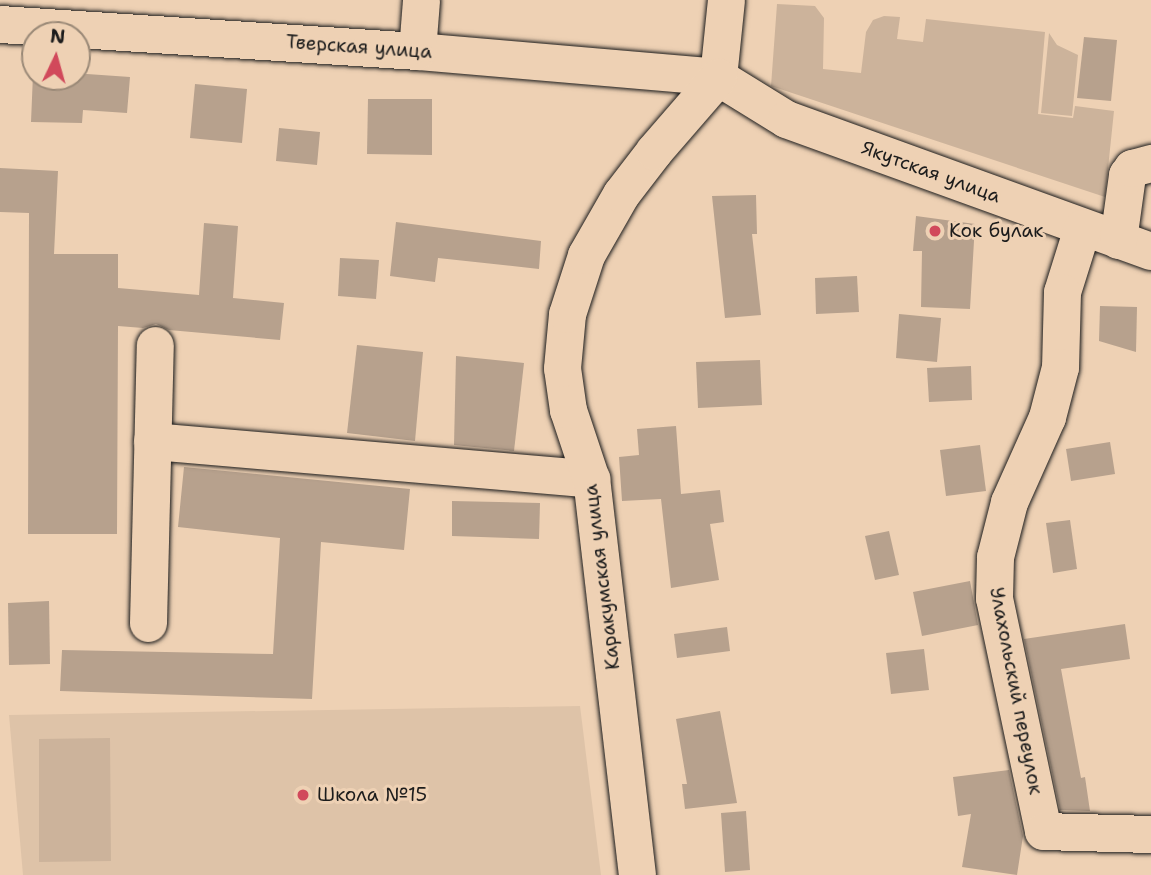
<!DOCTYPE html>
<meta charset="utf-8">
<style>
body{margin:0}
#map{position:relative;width:1151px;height:875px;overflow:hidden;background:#eed1b4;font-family:"Shantell Sans",sans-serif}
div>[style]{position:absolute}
.built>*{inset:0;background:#dec3a8}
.green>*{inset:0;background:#ccb39b}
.building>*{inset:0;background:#b7a18d}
.roads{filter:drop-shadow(0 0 2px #1c1c1c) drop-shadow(0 0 2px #1c1c1c)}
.minor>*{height:37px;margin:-18.5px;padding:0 18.5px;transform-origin:18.5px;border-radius:18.5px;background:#eed1b4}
.dots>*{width:19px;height:19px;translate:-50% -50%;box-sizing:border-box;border:4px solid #eed1b4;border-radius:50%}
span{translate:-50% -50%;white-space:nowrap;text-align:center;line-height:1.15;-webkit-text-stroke:6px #eed1b4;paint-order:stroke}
.street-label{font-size:19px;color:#1c1c1c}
.poi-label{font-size:19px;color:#1c1c1c}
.left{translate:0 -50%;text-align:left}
.north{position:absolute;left:21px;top:21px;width:70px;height:70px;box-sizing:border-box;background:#eed1b4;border:2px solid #9a8977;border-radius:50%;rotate:5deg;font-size:19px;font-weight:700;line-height:28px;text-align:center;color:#1c1c1c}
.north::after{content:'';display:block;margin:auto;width:24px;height:32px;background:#d1495b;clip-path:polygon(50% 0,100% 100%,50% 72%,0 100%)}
</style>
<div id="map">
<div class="built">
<i style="clip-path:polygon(580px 706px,601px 875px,23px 875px,9px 715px)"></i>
</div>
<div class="green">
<i style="clip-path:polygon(777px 4px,815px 6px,824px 18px,823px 69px,861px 73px,866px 32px,873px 20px,884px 16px,900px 17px,897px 39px,923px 42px,926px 19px,1045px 32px,1038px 114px,1073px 118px,1075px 106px,1114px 111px,1105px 197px,771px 86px)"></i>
<i style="clip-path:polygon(1049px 33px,1057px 45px,1078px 55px,1072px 116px,1041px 113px)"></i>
<i style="clip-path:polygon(110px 738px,111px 861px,39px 862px,39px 739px)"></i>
</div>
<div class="building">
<i style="clip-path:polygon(1084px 37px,1117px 40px,1111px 101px,1077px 98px)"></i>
<i style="clip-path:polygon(33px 74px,35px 77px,87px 74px,130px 77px,127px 113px,83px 110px,82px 123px,31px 122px)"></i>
<i style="clip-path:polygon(195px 84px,247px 89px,242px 143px,190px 138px)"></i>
<i style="clip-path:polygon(368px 99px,432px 99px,432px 155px,367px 154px)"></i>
<i style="clip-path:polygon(279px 128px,320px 132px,317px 165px,276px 161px)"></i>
<i style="clip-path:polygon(0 168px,58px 171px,54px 254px,118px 254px,118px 288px,199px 295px,204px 223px,238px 226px,233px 298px,284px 303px,280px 340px,169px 330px,156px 324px,143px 328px,118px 326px,117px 534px,28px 534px,29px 213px,0 212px)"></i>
<i style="clip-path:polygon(756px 195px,757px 234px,752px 234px,761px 315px,725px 318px,712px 196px)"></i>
<i style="clip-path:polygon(916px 216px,975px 224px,970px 309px,921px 307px,922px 251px,913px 251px)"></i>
<i style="clip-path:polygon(396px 222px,541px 241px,539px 269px,438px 258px,435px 282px,390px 276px)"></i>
<i style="clip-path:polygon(340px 258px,379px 260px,376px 299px,338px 296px)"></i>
<i style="clip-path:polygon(857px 276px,859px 312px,816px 314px,815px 278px)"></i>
<i style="clip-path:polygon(1100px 306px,1137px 307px,1136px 352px,1099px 341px)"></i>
<i style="clip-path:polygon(899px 314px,941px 318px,937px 362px,896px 358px)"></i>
<i style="clip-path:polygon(357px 345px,423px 352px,415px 441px,347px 433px)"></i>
<i style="clip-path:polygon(456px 356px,524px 363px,514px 451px,454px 445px)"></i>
<i style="clip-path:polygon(760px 360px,762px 405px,698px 408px,696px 362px)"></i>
<i style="clip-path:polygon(971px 366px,972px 400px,929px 402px,927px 368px)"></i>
<i style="clip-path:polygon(676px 426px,681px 494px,720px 490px,724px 522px,710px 524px,719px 580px,671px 588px,661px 499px,622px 501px,619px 457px,639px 455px,637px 429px)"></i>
<i style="clip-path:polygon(1110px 442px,1115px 474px,1071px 481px,1066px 449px)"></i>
<i style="clip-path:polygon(980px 445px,986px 491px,946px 496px,940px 450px)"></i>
<i style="clip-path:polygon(184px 467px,410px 489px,404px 550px,321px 542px,312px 699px,60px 691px,62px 650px,273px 654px,280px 538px,178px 527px)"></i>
<i style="clip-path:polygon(452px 501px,540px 503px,539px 539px,452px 536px)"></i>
<i style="clip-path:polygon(1070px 520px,1077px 569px,1053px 573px,1046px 523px)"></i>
<i style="clip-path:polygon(889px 531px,899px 575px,875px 580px,865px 536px)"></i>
<i style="clip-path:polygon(970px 581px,978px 625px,922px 636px,913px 592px)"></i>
<i style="clip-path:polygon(49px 601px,50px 664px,9px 665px,8px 603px)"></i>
<i style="clip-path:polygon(1125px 624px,1130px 659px,1061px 669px,1081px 778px,1085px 777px,1090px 811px,1060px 810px,1024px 639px)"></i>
<i style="clip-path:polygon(727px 627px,730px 651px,677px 658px,674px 634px)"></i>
<i style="clip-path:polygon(924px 649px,929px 690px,891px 694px,886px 653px)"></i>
<i style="clip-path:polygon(720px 711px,737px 803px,685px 809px,682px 784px,687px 784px,676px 719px)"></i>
<i style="clip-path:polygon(1009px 770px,1023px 836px,1017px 875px,962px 867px,971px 814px,958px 816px,953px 777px)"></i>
<i style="clip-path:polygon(746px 811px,750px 870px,725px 872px,721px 813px)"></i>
</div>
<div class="roads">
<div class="minor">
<i style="left:0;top:24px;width:418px;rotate:3.7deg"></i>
<i style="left:417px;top:51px;width:302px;rotate:4.9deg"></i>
<i style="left:718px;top:77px;width:80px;rotate:31.7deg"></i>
<i style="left:786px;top:119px;width:388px;rotate:19.9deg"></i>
<i style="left:417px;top:51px;width:51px;rotate:-85.5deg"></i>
<i style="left:718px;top:77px;width:77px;rotate:-84.1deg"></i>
<i style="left:1082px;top:228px;width:67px;rotate:107.4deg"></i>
<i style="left:1062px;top:292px;width:75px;rotate:91.5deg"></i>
<i style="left:1060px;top:367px;width:52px;rotate:104.6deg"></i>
<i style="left:1047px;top:417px;width:93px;rotate:114.1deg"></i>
<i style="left:1009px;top:502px;width:57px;rotate:104.3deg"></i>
<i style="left:995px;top:557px;width:41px;rotate:91.4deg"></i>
<i style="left:994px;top:598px;width:238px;rotate:78.1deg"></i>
<i style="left:1043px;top:831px;width:108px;rotate:1.6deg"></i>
<i style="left:1118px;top:240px;width:66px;rotate:-82.1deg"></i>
<i style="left:1127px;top:175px;width:9px;rotate:-54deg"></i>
<i style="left:1132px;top:168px;width:20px;rotate:-15deg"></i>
<i style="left:152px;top:441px;width:441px;rotate:4.9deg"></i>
<i style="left:148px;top:623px;width:278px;rotate:-88.6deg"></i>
<i style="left:637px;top:875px;width:399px;rotate:-96.6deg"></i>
<i style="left:591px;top:479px;width:73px;rotate:-108.4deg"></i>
<i style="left:568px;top:410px;width:42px;rotate:-98.1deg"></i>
<i style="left:562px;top:368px;width:54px;rotate:-84.7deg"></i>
<i style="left:567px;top:314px;width:62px;rotate:-72.1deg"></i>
<i style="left:586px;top:255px;width:70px;rotate:-60.2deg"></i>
<i style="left:621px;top:194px;width:54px;rotate:-52.5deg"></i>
<i style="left:654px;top:151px;width:98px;rotate:-49.1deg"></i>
</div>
</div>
<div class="dots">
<i style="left:935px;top:231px;background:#d1495b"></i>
<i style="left:303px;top:795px;background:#d1495b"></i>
</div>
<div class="street-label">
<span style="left:359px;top:47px;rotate:4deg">Тверская улица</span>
<span style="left:931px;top:172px;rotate:20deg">Якутская улица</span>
<span style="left:602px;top:577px;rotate:-97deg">Каракумская улица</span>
<span style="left:1016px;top:691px;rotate:79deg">Улахольский переулок</span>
</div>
<div class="poi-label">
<span class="left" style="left:949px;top:231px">Кок булак</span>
<span class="left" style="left:317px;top:795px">Школа №15</span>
</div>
<div class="north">N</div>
</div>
